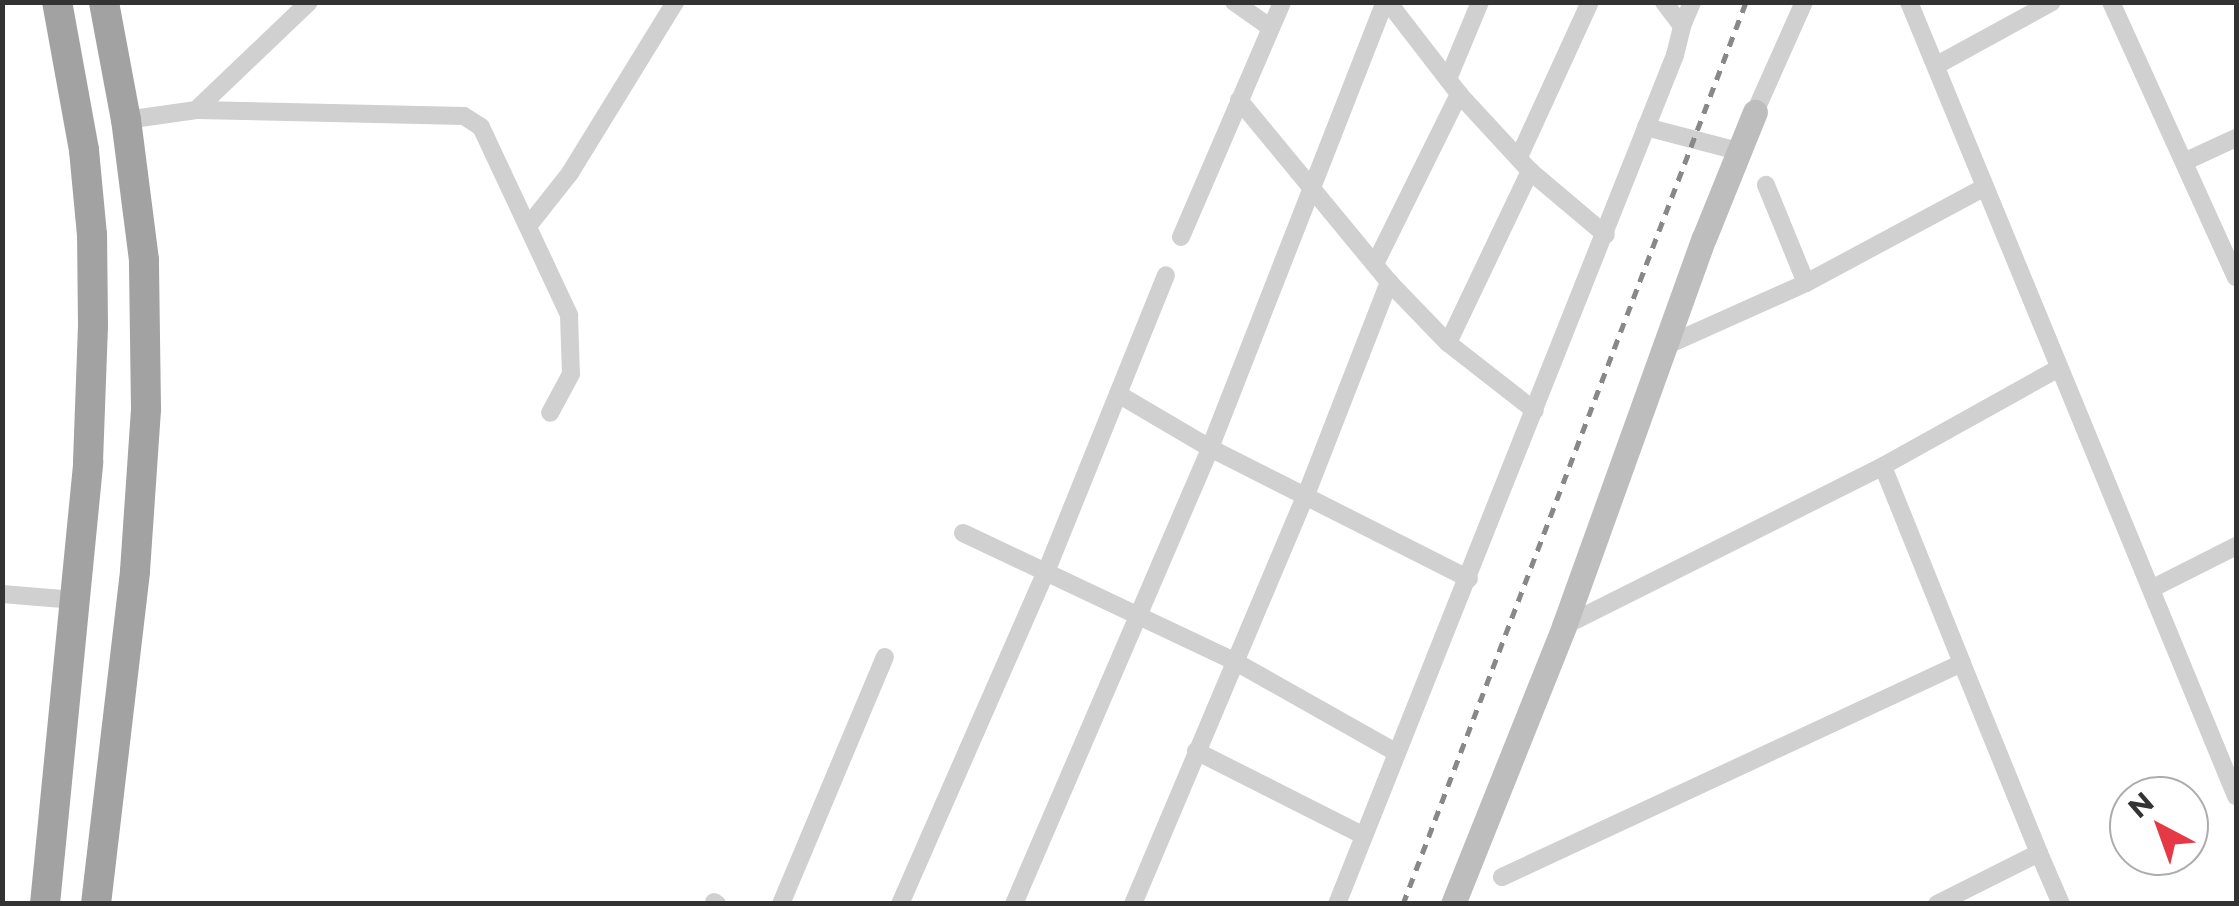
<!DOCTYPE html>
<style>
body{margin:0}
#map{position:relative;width:2239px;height:906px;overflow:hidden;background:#fff;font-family:Montserrat,sans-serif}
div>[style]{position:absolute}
.minor>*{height:18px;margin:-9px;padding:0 9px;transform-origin:9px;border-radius:9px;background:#d0d0d0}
.secondary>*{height:25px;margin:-12.5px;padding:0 12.5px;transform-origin:12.5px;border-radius:12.5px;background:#bdbdbd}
.trunk>*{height:30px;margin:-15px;padding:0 15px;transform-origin:15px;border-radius:15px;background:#a2a2a2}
.rail>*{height:5px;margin-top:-2.5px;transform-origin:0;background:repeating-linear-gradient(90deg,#888 0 10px,transparent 0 18px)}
span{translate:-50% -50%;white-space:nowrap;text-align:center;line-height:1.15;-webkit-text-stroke:10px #fff;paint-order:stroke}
.frame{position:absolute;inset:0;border:5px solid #333;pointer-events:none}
.north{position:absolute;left:2109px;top:776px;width:100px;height:100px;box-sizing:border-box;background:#fff;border:2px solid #adadad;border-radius:50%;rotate:319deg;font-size:28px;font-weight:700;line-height:40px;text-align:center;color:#333}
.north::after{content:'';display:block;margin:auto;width:35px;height:45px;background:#e63946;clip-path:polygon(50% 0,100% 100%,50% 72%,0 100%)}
</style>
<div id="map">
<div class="minor">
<i style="left:1234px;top:2px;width:45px;rotate:35.1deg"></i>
<i style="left:1388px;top:2px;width:116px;rotate:52.3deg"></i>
<i style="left:1459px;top:94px;width:105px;rotate:47.3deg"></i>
<i style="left:1530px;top:171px;width:99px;rotate:40.1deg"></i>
<i style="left:1909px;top:2px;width:859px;rotate:67.62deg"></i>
<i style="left:2111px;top:2px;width:302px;rotate:65.6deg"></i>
<i style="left:1682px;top:26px;width:26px;rotate:-67deg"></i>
<i style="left:1937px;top:65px;width:131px;rotate:-28.7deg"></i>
<i style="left:1448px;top:79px;width:83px;rotate:-67.4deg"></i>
<i style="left:1239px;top:100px;width:236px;rotate:50.5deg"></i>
<i style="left:1389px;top:282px;width:85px;rotate:46deg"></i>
<i style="left:1448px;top:343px;width:110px;rotate:38deg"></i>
<i style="left:196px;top:110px;width:268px;rotate:1.3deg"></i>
<i style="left:464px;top:116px;width:20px;rotate:33deg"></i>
<i style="left:481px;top:127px;width:208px;rotate:64.9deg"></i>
<i style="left:569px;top:315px;width:59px;rotate:88.1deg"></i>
<i style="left:571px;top:374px;width:44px;rotate:118.3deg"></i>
<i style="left:1755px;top:112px;width:120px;rotate:-66deg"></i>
<i style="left:126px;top:120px;width:71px;rotate:-8.1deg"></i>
<i style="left:196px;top:110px;width:156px;rotate:-43.7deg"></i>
<i style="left:1646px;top:127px;width:95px;rotate:14.6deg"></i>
<i style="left:1519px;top:157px;width:170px;rotate:-65.4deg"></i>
<i style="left:2186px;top:161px;width:55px;rotate:-24.7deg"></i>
<i style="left:529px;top:225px;width:66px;rotate:-51.7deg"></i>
<i style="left:570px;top:173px;width:201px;rotate:-58.4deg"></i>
<i style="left:1181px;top:237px;width:256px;rotate:-66.7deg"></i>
<i style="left:1375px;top:264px;width:190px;rotate:-63.7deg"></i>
<i style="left:1806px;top:283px;width:201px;rotate:-28.2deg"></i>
<i style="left:1448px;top:343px;width:191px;rotate:-64.5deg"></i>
<i style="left:1663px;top:347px;width:157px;rotate:-24.1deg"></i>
<i style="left:1806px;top:283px;width:106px;rotate:-112.2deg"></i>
<i style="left:1118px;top:394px;width:107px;rotate:30.4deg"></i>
<i style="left:1210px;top:448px;width:290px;rotate:26.8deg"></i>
<i style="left:963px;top:533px;width:300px;rotate:25.3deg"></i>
<i style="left:1234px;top:661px;width:187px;rotate:29.4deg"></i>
<i style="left:2153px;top:588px;width:93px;rotate:-26.8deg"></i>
<i style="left:2px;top:594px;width:73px;rotate:4.7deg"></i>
<i style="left:1564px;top:626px;width:357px;rotate:-26.6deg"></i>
<i style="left:1883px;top:466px;width:201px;rotate:-29.1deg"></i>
<i style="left:1196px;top:751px;width:188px;rotate:26.8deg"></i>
<i style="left:2039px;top:853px;width:56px;rotate:66.7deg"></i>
<i style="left:1502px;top:877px;width:507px;rotate:-24.95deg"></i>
<i style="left:1962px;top:663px;width:212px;rotate:-111.9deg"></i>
<i style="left:714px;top:902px;width:4px;rotate:34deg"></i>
<i style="left:781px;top:904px;width:268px;rotate:-67.2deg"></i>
<i style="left:900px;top:904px;width:363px;rotate:-66.3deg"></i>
<i style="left:1046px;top:572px;width:320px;rotate:-68deg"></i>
<i style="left:1014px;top:904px;width:496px;rotate:-66.7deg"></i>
<i style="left:1210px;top:448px;width:479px;rotate:-68.6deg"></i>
<i style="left:1133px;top:904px;width:444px;rotate:-67.1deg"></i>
<i style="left:1306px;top:495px;width:229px;rotate:-68.7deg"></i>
<i style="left:1337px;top:904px;width:914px;rotate:-68.29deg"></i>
<i style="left:1675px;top:55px;width:30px;rotate:-76deg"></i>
<i style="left:1682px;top:26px;width:30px;rotate:-127deg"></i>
<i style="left:1937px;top:904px;width:114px;rotate:-26.6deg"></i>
<i style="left:2039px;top:853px;width:205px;rotate:-112.1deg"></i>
</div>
<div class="secondary">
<i style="left:1453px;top:904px;width:299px;rotate:-68.2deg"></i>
<i style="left:1564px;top:626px;width:412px;rotate:-70.2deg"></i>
<i style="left:1704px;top:238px;width:136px;rotate:-68deg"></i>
</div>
<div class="trunk">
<i style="left:45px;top:904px;width:444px;rotate:-84.4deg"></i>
<i style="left:88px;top:462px;width:136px;rotate:-87.9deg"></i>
<i style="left:93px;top:326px;width:91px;rotate:-90.6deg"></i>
<i style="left:92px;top:235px;width:85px;rotate:-95.4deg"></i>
<i style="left:84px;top:150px;width:150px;rotate:-100.3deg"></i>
<i style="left:96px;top:904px;width:335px;rotate:-83.3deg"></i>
<i style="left:135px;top:571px;width:162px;rotate:-86.1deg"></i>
<i style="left:146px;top:409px;width:149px;rotate:-90.8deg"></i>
<i style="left:144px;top:260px;width:141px;rotate:-97.3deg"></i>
<i style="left:126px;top:120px;width:120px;rotate:-100.6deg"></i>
</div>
<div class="rail">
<i style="left:1403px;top:904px;width:965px;rotate:-69.18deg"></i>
</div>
<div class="frame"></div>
<div class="north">N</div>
</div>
